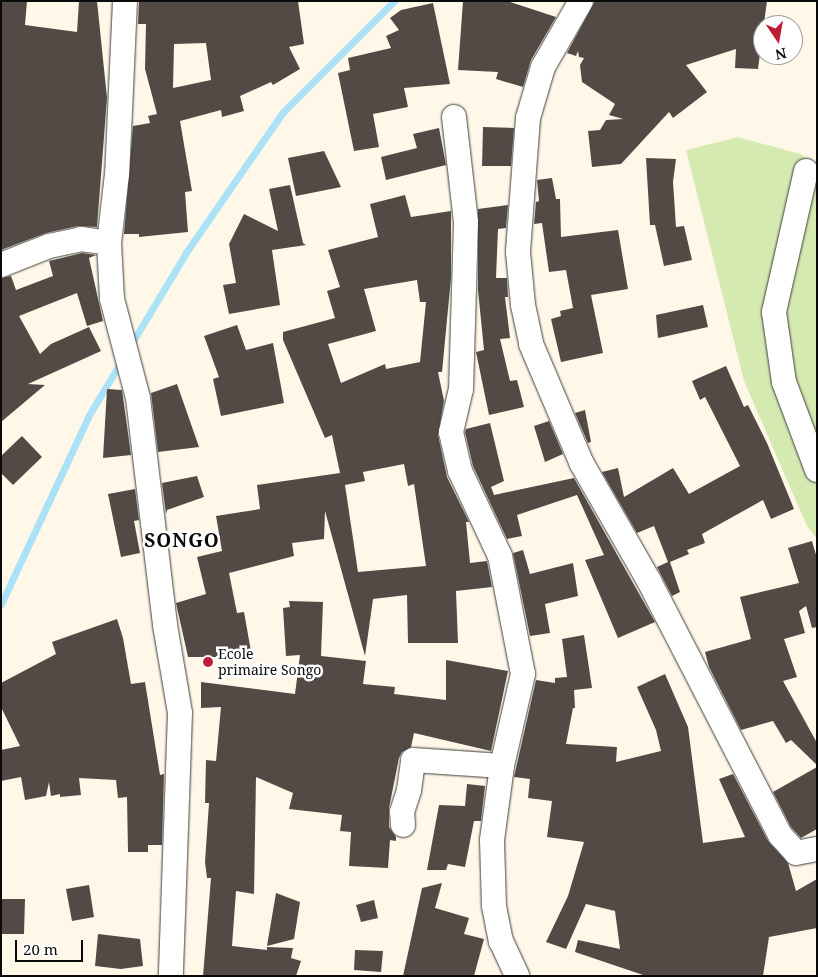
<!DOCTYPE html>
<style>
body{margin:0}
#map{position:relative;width:818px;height:977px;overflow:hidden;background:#fff8e8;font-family:"Noto Serif",serif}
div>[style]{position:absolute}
.green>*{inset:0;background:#d4eab1}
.stream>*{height:7px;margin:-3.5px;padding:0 3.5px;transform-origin:3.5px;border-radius:3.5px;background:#abe2f8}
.building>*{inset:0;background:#534a46}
.roads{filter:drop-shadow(0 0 1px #3d3d3d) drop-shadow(0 0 1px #3d3d3d)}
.street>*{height:24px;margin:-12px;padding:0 12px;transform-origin:12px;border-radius:12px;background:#fff}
.dots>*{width:14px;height:14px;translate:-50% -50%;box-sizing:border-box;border:2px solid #fff;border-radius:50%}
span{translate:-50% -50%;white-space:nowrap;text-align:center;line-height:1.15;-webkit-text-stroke:5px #fff;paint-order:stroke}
.poi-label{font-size:14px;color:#0a0a0a}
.left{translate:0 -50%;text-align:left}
.district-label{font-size:19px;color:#0a0a0a;font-weight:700;letter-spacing:1px}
.frame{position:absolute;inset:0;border:2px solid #0a0a0a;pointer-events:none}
.north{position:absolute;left:753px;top:15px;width:50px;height:50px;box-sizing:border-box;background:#fff;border:1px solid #9d9d9d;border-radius:50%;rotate:168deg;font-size:14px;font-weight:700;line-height:20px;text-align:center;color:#0a0a0a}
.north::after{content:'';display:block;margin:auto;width:18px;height:22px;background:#be1e35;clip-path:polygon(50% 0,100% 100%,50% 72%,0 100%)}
.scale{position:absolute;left:15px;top:940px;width:68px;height:22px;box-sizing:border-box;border:2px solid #0a0a0a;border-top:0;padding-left:6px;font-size:15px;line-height:18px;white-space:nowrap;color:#0a0a0a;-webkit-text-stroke:4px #fff;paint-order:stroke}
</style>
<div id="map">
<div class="green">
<i style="clip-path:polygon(738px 137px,800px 154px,817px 164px,817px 539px,807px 526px,744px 381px,686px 150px)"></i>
</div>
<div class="stream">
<i style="left:130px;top:346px;width:111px;rotate:-59deg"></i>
<i style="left:187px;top:251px;width:169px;rotate:-55.4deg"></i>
<i style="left:283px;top:112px;width:157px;rotate:-45deg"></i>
<i style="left:1px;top:604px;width:208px;rotate:-65deg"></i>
<i style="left:89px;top:415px;width:64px;rotate:-59deg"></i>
</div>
<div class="building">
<i style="clip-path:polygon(1px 1px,27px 1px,25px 25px,77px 32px,79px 1px,97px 1px,107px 98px,97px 227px,78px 226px,46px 233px,1px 250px)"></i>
<i style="clip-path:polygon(evenodd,139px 1px,298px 1px,304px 44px,289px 47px,300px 69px,273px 85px,271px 82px,240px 96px,244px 111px,222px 117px,221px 110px,180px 121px,192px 191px,185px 192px,188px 232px,139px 237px,139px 234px,124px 234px,133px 126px,150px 123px,148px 116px,157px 114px,145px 69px,146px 24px,138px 24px,139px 1px,206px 43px,211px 80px,173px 88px,174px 44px,206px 43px)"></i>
<i style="clip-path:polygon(463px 1px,507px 1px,556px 17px,531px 60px,523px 87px,496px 79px,498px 72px,458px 70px)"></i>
<i style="clip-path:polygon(595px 1px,767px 1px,758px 69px,735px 68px,736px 49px,686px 65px,707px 92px,673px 118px,669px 112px,621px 164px,592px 167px,588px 131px,600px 130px,606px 120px,623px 119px,609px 115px,615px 104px,582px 82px,580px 65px,584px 58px,579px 57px,578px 51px,576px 56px,567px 53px)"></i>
<i style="clip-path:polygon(433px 3px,450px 84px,404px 88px,408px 107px,373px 114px,379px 147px,354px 151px,338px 73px,350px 70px,348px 58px,391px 48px,386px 36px,399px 30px,390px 18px,401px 10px)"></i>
<i style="clip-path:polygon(483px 127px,514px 128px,511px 166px,482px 166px)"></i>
<i style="clip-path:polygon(439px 128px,446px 165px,386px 180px,381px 157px,417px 148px,413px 134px)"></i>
<i style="clip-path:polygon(324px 151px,341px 187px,296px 196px,288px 158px)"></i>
<i style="clip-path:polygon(646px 158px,676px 159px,673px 182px,676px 227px,684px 226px,692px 260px,664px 266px,655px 225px,650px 225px)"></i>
<i style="clip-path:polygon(552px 178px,556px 199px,560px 199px,561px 237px,618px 230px,628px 289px,591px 295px,603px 353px,561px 362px,551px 319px,561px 316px,560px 311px,573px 308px,566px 270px,549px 272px,542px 223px,534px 224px,536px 202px,539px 201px,537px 180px)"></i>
<i style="clip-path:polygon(290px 185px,303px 243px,306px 245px,272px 250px,280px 305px,229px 314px,223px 285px,236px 283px,229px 244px,244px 214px,278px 231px,269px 189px)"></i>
<i style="clip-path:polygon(evenodd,405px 195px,411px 217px,451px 211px,451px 278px,442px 372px,438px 372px,444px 401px,438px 435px,447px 477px,469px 522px,466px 522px,470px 563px,487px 561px,492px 587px,456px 591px,458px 643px,408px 643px,407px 595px,373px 599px,365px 656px,325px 511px,324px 539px,292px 543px,294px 556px,229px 573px,237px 613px,244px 612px,252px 657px,188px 657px,176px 603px,206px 594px,197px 557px,222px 551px,216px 516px,260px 509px,257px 485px,340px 473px,332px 435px,325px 438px,283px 340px,283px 332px,335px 318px,327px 291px,340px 287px,328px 250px,378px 237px,370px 204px,405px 195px,417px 280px,420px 302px,426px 302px,420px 362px,386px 369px,385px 364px,341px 383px,328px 344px,376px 331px,364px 289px,417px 280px,405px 195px,404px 464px,408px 486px,414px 484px,426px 566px,358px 572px,345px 485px,365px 481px,363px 472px,404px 464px)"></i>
<i style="clip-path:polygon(508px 205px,506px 228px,498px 229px,496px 278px,507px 278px,508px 297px,505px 297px,510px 338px,500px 339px,510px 381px,517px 380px,524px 407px,489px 415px,476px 352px,484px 350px,478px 290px,478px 209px)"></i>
<i style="clip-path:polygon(82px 253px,96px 255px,89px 258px,103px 321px,87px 326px,77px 293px,19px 316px,40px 354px,51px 344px,89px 327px,101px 351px,28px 384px,45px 385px,1px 422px,1px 278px,11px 276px,16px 290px,53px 276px,49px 261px)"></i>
<i style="clip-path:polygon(703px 305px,708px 327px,658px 338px,656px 315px)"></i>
<i style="clip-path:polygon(237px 325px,246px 350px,273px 343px,284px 403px,221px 416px,213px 379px,219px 377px,204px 336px)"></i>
<i style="clip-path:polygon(726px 366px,744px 407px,748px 405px,767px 443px,794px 509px,771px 519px,763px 500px,702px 534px,705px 543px,687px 550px,689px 554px,670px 562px,680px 592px,672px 596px,657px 567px,668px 562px,654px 526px,637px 533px,602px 472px,618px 468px,624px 497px,673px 468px,689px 494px,740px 466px,705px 397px,700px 400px,692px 381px)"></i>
<i style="clip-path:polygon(177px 384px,199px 447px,158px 452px,151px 393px)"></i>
<i style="clip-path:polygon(107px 389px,122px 390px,131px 455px,103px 458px)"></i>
<i style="clip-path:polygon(585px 410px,591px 442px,588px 443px,575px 413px)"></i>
<i style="clip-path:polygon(549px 421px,563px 454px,545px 462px,534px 426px)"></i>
<i style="clip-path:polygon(490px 423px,504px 481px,491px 487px,494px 495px,574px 478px,655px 622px,618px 638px,585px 560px,604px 555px,577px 495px,517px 515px,522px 536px,507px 539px,473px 466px,465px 432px,466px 429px)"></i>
<i style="clip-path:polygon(22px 436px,42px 457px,13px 485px,1px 473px,1px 456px)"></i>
<i style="clip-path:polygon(197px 476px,204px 497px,167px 510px,166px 514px,162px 483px)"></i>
<i style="clip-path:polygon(135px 489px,139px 520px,134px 521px,140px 553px,121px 557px,108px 494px)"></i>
<i style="clip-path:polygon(812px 541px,817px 558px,817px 627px,812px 628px,806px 606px,799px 611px,805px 633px,784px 639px,797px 677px,783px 681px,817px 743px,817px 765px,791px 740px,786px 743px,773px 721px,741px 730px,709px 667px,705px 652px,751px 639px,740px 597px,799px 583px,788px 548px)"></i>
<i style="clip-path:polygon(523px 550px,530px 574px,573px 563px,578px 596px,545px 604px,550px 633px,530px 636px,513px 553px)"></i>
<i style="clip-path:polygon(289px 601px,323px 602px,321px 656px,366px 661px,363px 684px,395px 687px,394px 694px,446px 700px,446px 660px,508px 671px,491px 751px,414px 733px,411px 747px,402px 752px,399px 758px,389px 808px,389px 827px,396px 837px,396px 841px,390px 840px,388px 868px,349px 866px,351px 832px,340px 831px,342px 815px,289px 809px,293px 793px,256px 777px,254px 894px,236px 891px,232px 946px,267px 950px,267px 947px,293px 948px,291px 958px,301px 961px,296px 976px,203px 976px,211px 878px,207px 878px,205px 862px,209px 803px,205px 803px,206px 760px,216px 761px,221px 707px,201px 708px,201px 682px,295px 694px,300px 655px,286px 656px,283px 608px,290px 607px)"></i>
<i style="clip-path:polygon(117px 619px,123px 638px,131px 684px,145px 682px,160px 775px,164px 774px,162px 845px,148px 845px,148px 852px,128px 852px,127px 797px,118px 798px,116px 780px,79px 778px,81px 795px,60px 797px,60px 794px,51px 796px,49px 782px,46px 796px,25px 800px,21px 777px,1px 781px,1px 750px,20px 746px,1px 707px,1px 683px,56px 654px,52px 642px)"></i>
<i style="clip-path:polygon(584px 635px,592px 688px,574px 690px,575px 708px,573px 708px,566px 744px,617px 747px,616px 762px,661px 751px,656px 730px,637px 687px,665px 674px,688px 727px,703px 843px,745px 837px,719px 779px,733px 774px,768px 841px,788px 863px,796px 891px,817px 879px,817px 928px,769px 937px,763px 976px,646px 976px,575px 952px,578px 940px,620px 949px,615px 911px,586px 904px,566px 949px,546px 942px,568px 896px,584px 842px,547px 837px,552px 801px,528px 798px,530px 779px,514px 777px,536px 680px,555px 683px,555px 678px,567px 677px,562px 639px)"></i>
<i style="clip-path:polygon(817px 767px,817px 829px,801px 838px,791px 827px,773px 792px)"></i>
<i style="clip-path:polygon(467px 784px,485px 786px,481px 821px,474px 821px,465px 867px,448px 864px,446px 870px,427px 870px,439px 805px,465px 806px)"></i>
<i style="clip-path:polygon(442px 883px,435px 908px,469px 918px,464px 934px,484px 939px,474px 976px,403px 976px,422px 888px)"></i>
<i style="clip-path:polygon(89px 885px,94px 917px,72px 921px,66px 889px)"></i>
<i style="clip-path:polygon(276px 893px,300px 902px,294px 939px,267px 946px)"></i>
<i style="clip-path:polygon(1px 899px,25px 899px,24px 934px,1px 934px)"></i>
<i style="clip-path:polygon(374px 900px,378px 918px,361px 922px,356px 905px)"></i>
<i style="clip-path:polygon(98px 934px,140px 939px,143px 966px,121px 969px,95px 966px)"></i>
<i style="clip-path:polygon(355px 950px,383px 951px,381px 972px,354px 970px)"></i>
</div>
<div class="roads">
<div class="street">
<i style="left:125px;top:1px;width:173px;rotate:92.6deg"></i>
<i style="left:117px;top:174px;width:69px;rotate:96.6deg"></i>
<i style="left:109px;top:243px;width:56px;rotate:86.9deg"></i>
<i style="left:112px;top:299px;width:102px;rotate:75.3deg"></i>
<i style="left:138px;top:398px;width:229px;rotate:83.2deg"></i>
<i style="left:165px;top:625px;width:89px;rotate:80.3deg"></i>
<i style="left:180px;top:713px;width:263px;rotate:92deg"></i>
<i style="left:581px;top:1px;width:76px;rotate:119.9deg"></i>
<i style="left:543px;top:67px;width:53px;rotate:106.4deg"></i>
<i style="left:528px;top:118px;width:134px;rotate:94.3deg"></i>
<i style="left:518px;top:252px;width:53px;rotate:84.6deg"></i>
<i style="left:523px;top:305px;width:40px;rotate:78deg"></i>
<i style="left:531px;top:344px;width:130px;rotate:67deg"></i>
<i style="left:582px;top:464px;width:135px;rotate:60.2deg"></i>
<i style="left:649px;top:581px;width:286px;rotate:62.7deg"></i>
<i style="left:780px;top:835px;width:24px;rotate:48deg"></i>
<i style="left:796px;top:853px;width:21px;rotate:-11deg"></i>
<i style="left:454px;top:117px;width:106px;rotate:83.5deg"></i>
<i style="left:466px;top:222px;width:167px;rotate:91.7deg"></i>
<i style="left:461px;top:389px;width:44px;rotate:103.1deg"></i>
<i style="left:451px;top:432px;width:40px;rotate:77deg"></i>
<i style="left:460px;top:471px;width:94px;rotate:64.8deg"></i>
<i style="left:500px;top:556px;width:120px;rotate:79deg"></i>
<i style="left:523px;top:674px;width:94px;rotate:102.9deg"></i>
<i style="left:502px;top:766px;width:75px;rotate:97.7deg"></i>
<i style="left:492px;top:840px;width:66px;rotate:88.3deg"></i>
<i style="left:494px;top:906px;width:36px;rotate:79deg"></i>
<i style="left:501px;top:941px;width:38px;rotate:65deg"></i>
<i style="left:806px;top:171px;width:145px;rotate:102.8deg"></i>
<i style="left:774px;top:312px;width:71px;rotate:81.9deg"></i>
<i style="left:784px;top:382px;width:94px;rotate:69.4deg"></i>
<i style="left:1px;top:265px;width:52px;rotate:-21.6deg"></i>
<i style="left:49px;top:246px;width:33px;rotate:-12deg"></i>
<i style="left:81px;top:239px;width:28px;rotate:8deg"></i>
<i style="left:403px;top:825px;width:13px;rotate:-94deg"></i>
<i style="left:402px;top:812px;width:23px;rotate:-72deg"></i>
<i style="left:409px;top:790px;width:30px;rotate:-82deg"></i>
<i style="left:413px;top:760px;width:89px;rotate:3.9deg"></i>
</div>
</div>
<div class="dots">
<i style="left:208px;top:662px;background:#be1e35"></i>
</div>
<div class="poi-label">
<span class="left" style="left:218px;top:662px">Ecole<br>primaire Songo</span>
</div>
<div class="district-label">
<span style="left:182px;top:541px">SONGO</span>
</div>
<div class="frame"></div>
<div class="north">N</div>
<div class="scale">20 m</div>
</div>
